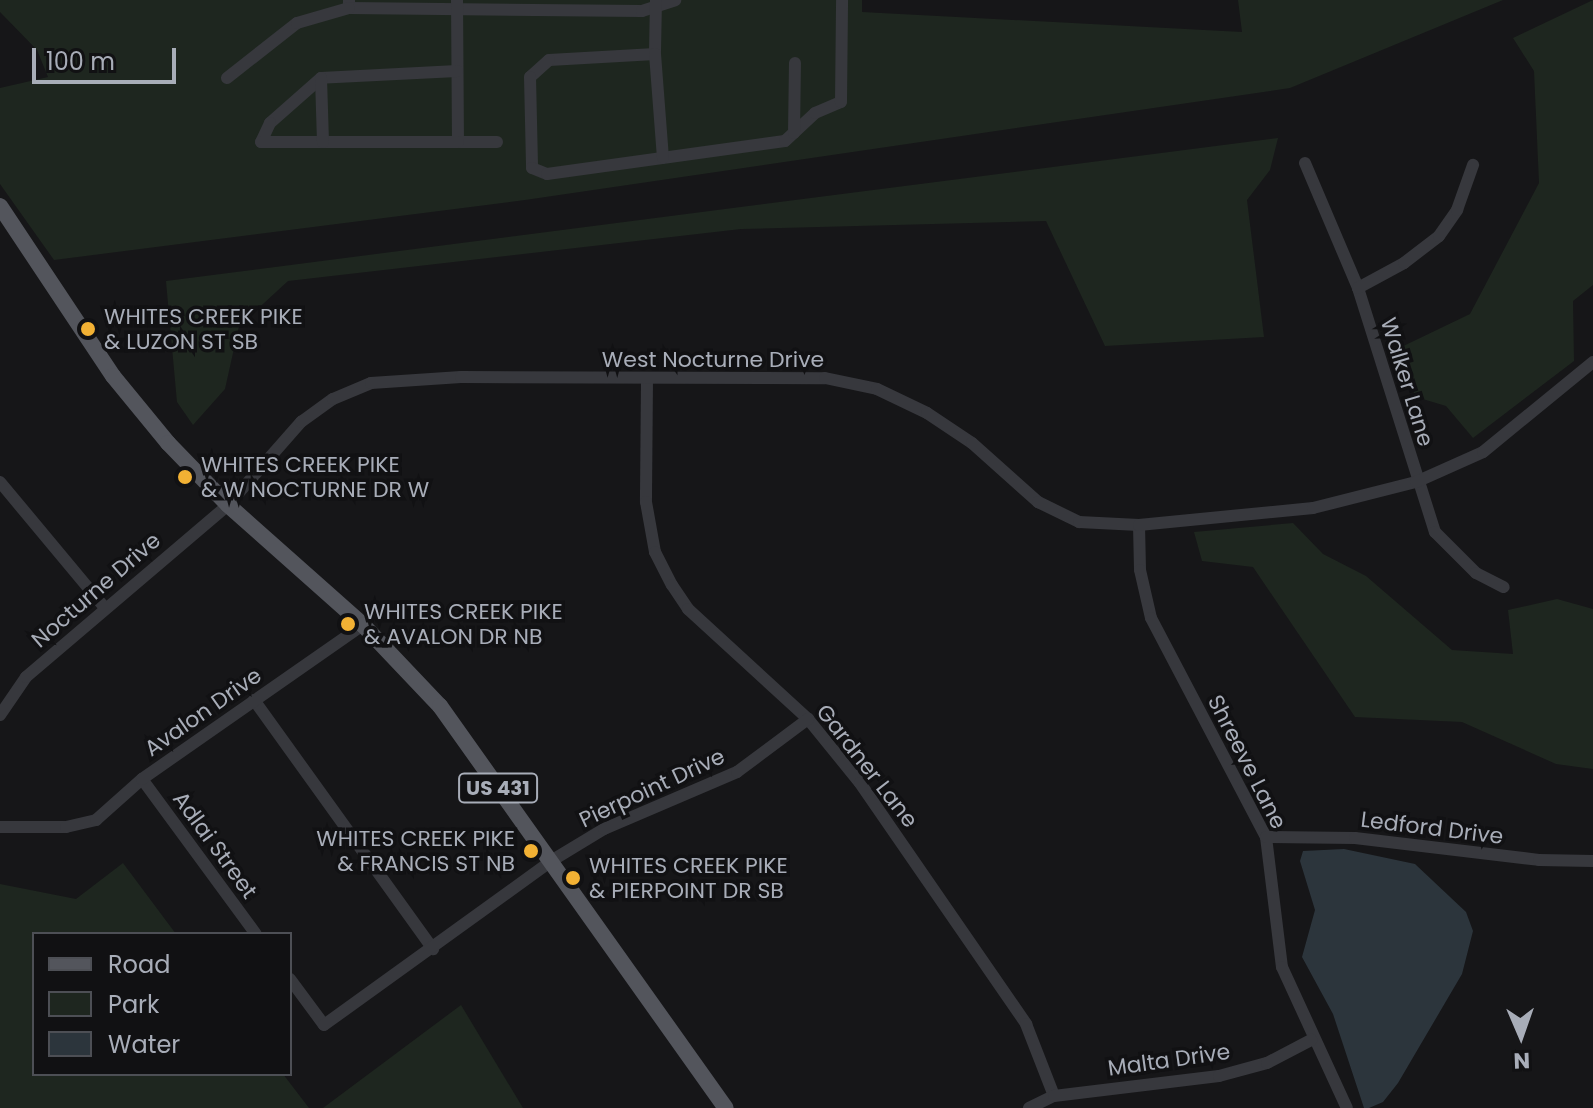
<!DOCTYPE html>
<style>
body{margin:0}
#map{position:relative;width:1593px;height:1108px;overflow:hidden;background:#161618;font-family:Poppins,sans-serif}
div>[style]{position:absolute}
.green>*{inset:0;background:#1e261f}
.water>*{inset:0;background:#2c353c}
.minor>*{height:12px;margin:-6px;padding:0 6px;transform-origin:6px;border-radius:6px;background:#37383d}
.major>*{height:16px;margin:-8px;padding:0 8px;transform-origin:8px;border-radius:8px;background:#53555c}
.dots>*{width:22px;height:22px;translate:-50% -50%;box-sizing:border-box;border:4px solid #111113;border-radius:50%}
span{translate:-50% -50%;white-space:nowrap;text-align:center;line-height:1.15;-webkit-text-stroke:7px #111113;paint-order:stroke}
.shield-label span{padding:2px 6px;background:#111113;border:2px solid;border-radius:6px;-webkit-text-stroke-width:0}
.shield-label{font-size:20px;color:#a8adb8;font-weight:700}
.poi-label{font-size:22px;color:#a8adb8}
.left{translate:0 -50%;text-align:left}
.right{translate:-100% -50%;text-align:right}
.street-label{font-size:22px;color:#a8adb8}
.legend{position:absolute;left:32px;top:932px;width:260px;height:144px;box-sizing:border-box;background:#111113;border:2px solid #4d4f55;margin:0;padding:10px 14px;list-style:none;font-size:24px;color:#a8adb8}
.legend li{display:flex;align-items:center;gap:16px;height:40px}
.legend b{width:40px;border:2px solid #4d4f55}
.north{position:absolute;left:1481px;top:996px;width:80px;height:80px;-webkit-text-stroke:6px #111113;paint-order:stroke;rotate:178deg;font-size:22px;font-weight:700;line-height:32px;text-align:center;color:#a8adb8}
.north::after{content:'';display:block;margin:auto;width:28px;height:36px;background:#a8adb8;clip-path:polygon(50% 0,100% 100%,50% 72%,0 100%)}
.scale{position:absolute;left:32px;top:48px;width:144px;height:36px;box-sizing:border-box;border:4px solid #a8adb8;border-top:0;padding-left:10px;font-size:24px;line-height:28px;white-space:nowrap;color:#a8adb8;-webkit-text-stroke:6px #111113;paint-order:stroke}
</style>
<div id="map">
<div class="green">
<i style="clip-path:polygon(0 0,862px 0,862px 12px,1242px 32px,1238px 0,1503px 0,1290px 88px,525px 200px,54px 260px,0 184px,0 88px,48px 77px,37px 50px,0 12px)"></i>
<i style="clip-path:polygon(1593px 0,1593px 285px,1573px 301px,1574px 361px,1473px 438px,1446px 406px,1416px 397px,1393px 351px,1470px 314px,1539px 183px,1534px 71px,1513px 38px)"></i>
<i style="clip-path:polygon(1278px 138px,1270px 170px,1247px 200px,1264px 337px,1105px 346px,1046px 221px,741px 229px,288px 281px,239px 326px,225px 389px,193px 425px,177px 402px,166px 281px)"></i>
<i style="clip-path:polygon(1293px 523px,1323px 554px,1366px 576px,1452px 650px,1513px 654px,1508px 610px,1557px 599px,1593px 609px,1593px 769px,1556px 764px,1462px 722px,1355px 717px,1253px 567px,1202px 561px,1194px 532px)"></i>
<i style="clip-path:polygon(123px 863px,176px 934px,34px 934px,34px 1074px,283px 1074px,309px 1108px,0 1108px,0 884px,76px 899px)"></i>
<i style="clip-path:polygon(461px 1005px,523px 1108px,323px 1108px)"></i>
</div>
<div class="water">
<i style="clip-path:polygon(1344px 849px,1415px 864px,1466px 912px,1473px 931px,1462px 974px,1398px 1083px,1383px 1102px,1369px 1108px,1364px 1108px,1333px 1014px,1302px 957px,1315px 910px,1300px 861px,1303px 851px)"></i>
</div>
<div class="minor">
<i style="left:349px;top:0;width:8px;rotate:90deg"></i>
<i style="left:349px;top:8px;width:293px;rotate:0.6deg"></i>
<i style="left:642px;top:11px;width:35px;rotate:-18deg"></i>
<i style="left:457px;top:0;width:142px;rotate:89.6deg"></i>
<i style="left:458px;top:142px;width:39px"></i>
<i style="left:656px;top:0;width:54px;rotate:91.1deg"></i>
<i style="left:655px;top:54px;width:106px;rotate:176.8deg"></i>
<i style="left:549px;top:60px;width:25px;rotate:138deg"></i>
<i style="left:530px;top:77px;width:91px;rotate:88.7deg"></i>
<i style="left:532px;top:168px;width:16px;rotate:22deg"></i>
<i style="left:547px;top:174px;width:240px;rotate:-7.9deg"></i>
<i style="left:785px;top:141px;width:41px;rotate:-43deg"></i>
<i style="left:815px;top:113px;width:28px;rotate:-23deg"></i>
<i style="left:841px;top:102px;width:102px;rotate:-89.4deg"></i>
<i style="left:655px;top:54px;width:104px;rotate:85.6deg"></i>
<i style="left:457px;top:71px;width:136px;rotate:177.1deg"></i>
<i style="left:321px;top:78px;width:68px;rotate:138.6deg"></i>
<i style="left:270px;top:123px;width:21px;rotate:115deg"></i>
<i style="left:261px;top:142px;width:197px"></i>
<i style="left:227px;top:78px;width:89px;rotate:-38.2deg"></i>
<i style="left:297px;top:23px;width:54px;rotate:-16.1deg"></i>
<i style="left:321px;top:78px;width:64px;rotate:88.2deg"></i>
<i style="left:794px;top:133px;width:70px;rotate:-89.2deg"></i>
<i style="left:1305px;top:163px;width:136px;rotate:67deg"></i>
<i style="left:1358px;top:288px;width:256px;rotate:72.5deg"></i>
<i style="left:1435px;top:532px;width:58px;rotate:45deg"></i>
<i style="left:1476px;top:573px;width:31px;rotate:27deg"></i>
<i style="left:1358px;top:288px;width:52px;rotate:-28.5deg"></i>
<i style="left:1404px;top:263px;width:44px;rotate:-37.6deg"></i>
<i style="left:1439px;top:236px;width:32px;rotate:-55deg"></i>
<i style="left:1457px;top:210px;width:48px;rotate:-70.4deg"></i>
<i style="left:647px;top:380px;width:122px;rotate:90.5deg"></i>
<i style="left:646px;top:502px;width:51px;rotate:79.8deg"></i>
<i style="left:655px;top:552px;width:37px;rotate:63deg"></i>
<i style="left:672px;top:585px;width:29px;rotate:56deg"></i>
<i style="left:688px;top:609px;width:163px;rotate:42.5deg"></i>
<i style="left:808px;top:719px;width:82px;rotate:50.9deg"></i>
<i style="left:860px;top:783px;width:293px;rotate:55.4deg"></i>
<i style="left:1026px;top:1024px;width:77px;rotate:68.7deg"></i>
<i style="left:0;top:482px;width:164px;rotate:50.2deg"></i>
<i style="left:1139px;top:525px;width:45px;rotate:88.7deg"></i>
<i style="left:1140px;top:570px;width:49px;rotate:77.1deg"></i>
<i style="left:1151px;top:618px;width:247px;rotate:62.3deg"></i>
<i style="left:1266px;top:837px;width:131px;rotate:83deg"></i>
<i style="left:1282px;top:967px;width:155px;rotate:65.3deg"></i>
<i style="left:254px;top:700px;width:307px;rotate:54.3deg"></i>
<i style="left:0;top:715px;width:46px;rotate:-55.6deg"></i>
<i style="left:26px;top:677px;width:265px;rotate:-40.4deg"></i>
<i style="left:228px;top:505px;width:111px;rotate:-48.7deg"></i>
<i style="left:301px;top:422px;width:39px;rotate:-36deg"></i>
<i style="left:333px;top:399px;width:41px;rotate:-22.8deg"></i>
<i style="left:371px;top:383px;width:90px;rotate:-3.8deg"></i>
<i style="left:461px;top:377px;width:364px;rotate:0.2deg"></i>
<i style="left:825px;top:378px;width:53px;rotate:11.9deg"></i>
<i style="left:877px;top:389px;width:55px;rotate:25.6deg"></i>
<i style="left:927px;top:413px;width:54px;rotate:33.7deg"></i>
<i style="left:972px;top:443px;width:89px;rotate:41.8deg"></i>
<i style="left:1038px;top:502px;width:46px;rotate:26deg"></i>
<i style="left:1079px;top:522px;width:60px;rotate:2.9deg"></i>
<i style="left:1139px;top:525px;width:175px;rotate:-5.6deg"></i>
<i style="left:1313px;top:508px;width:106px;rotate:-14.2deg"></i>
<i style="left:1416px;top:482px;width:73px;rotate:-24.1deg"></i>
<i style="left:1483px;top:452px;width:142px;rotate:-39.3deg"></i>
<i style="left:142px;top:779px;width:192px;rotate:53.7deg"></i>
<i style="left:0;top:827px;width:66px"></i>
<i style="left:66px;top:827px;width:31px;rotate:-13deg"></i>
<i style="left:96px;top:820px;width:62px;rotate:-41.7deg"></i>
<i style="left:142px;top:779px;width:269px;rotate:-34.9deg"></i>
<i style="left:1266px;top:837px;width:89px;rotate:0.6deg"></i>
<i style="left:1355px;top:838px;width:185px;rotate:6.8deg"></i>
<i style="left:1539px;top:860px;width:54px;rotate:1.1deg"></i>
<i style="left:290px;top:979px;width:57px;rotate:53.5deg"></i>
<i style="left:324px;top:1025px;width:280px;rotate:-35.8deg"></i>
<i style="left:551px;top:861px;width:62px;rotate:-31.1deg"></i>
<i style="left:604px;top:829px;width:145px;rotate:-23.2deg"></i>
<i style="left:737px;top:772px;width:89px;rotate:-36.7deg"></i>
<i style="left:1029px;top:1108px;width:28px;rotate:-26deg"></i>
<i style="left:1054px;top:1096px;width:166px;rotate:-6.9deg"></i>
<i style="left:1219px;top:1076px;width:50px;rotate:-15.2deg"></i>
<i style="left:1267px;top:1063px;width:50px;rotate:-27.6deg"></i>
</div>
<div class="major">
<i style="left:0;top:206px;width:204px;rotate:56.4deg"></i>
<i style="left:113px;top:376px;width:87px;rotate:50.6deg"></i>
<i style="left:168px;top:443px;width:86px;rotate:45.9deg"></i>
<i style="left:228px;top:505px;width:181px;rotate:41.6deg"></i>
<i style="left:363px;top:625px;width:112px;rotate:46.5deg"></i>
<i style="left:440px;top:706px;width:493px;rotate:54.6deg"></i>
</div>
<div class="dots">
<i style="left:88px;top:329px;background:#f2b134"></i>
<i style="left:185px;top:477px;background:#f2b134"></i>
<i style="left:348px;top:624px;background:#f2b134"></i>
<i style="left:531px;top:851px;background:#f2b134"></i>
<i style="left:573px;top:878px;background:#f2b134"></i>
</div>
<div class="shield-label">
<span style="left:498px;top:788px">US 431</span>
</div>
<div class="poi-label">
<span class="left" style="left:104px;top:329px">WHITES CREEK PIKE<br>&amp; LUZON ST SB</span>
<span class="left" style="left:201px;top:477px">WHITES CREEK PIKE<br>&amp; W NOCTURNE DR W</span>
<span class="left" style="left:364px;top:624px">WHITES CREEK PIKE<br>&amp; AVALON DR NB</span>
<span class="right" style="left:515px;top:851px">WHITES CREEK PIKE<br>&amp; FRANCIS ST NB</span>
<span class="left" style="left:589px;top:878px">WHITES CREEK PIKE<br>&amp; PIERPOINT DR SB</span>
</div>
<div class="street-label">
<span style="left:713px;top:360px">West Nocturne Drive</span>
<span style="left:1407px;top:382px;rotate:73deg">Walker Lane</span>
<span style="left:96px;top:590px;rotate:-41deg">Nocturne Drive</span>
<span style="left:203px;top:712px;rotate:-35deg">Avalon Drive</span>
<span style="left:1247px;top:762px;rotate:63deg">Shreeve Lane</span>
<span style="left:867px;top:766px;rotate:52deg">Gardner Lane</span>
<span style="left:652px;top:788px;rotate:-25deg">Pierpoint Drive</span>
<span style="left:1432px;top:828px;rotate:7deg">Ledford Drive</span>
<span style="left:215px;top:845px;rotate:54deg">Adlai Street</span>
<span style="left:1169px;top:1060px;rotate:-8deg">Malta Drive</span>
</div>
<ul class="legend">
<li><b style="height:10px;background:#53555c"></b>Road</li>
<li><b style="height:22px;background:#1e261f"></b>Park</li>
<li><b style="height:22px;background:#2c353c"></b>Water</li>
</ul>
<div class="north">N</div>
<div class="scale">100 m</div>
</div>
